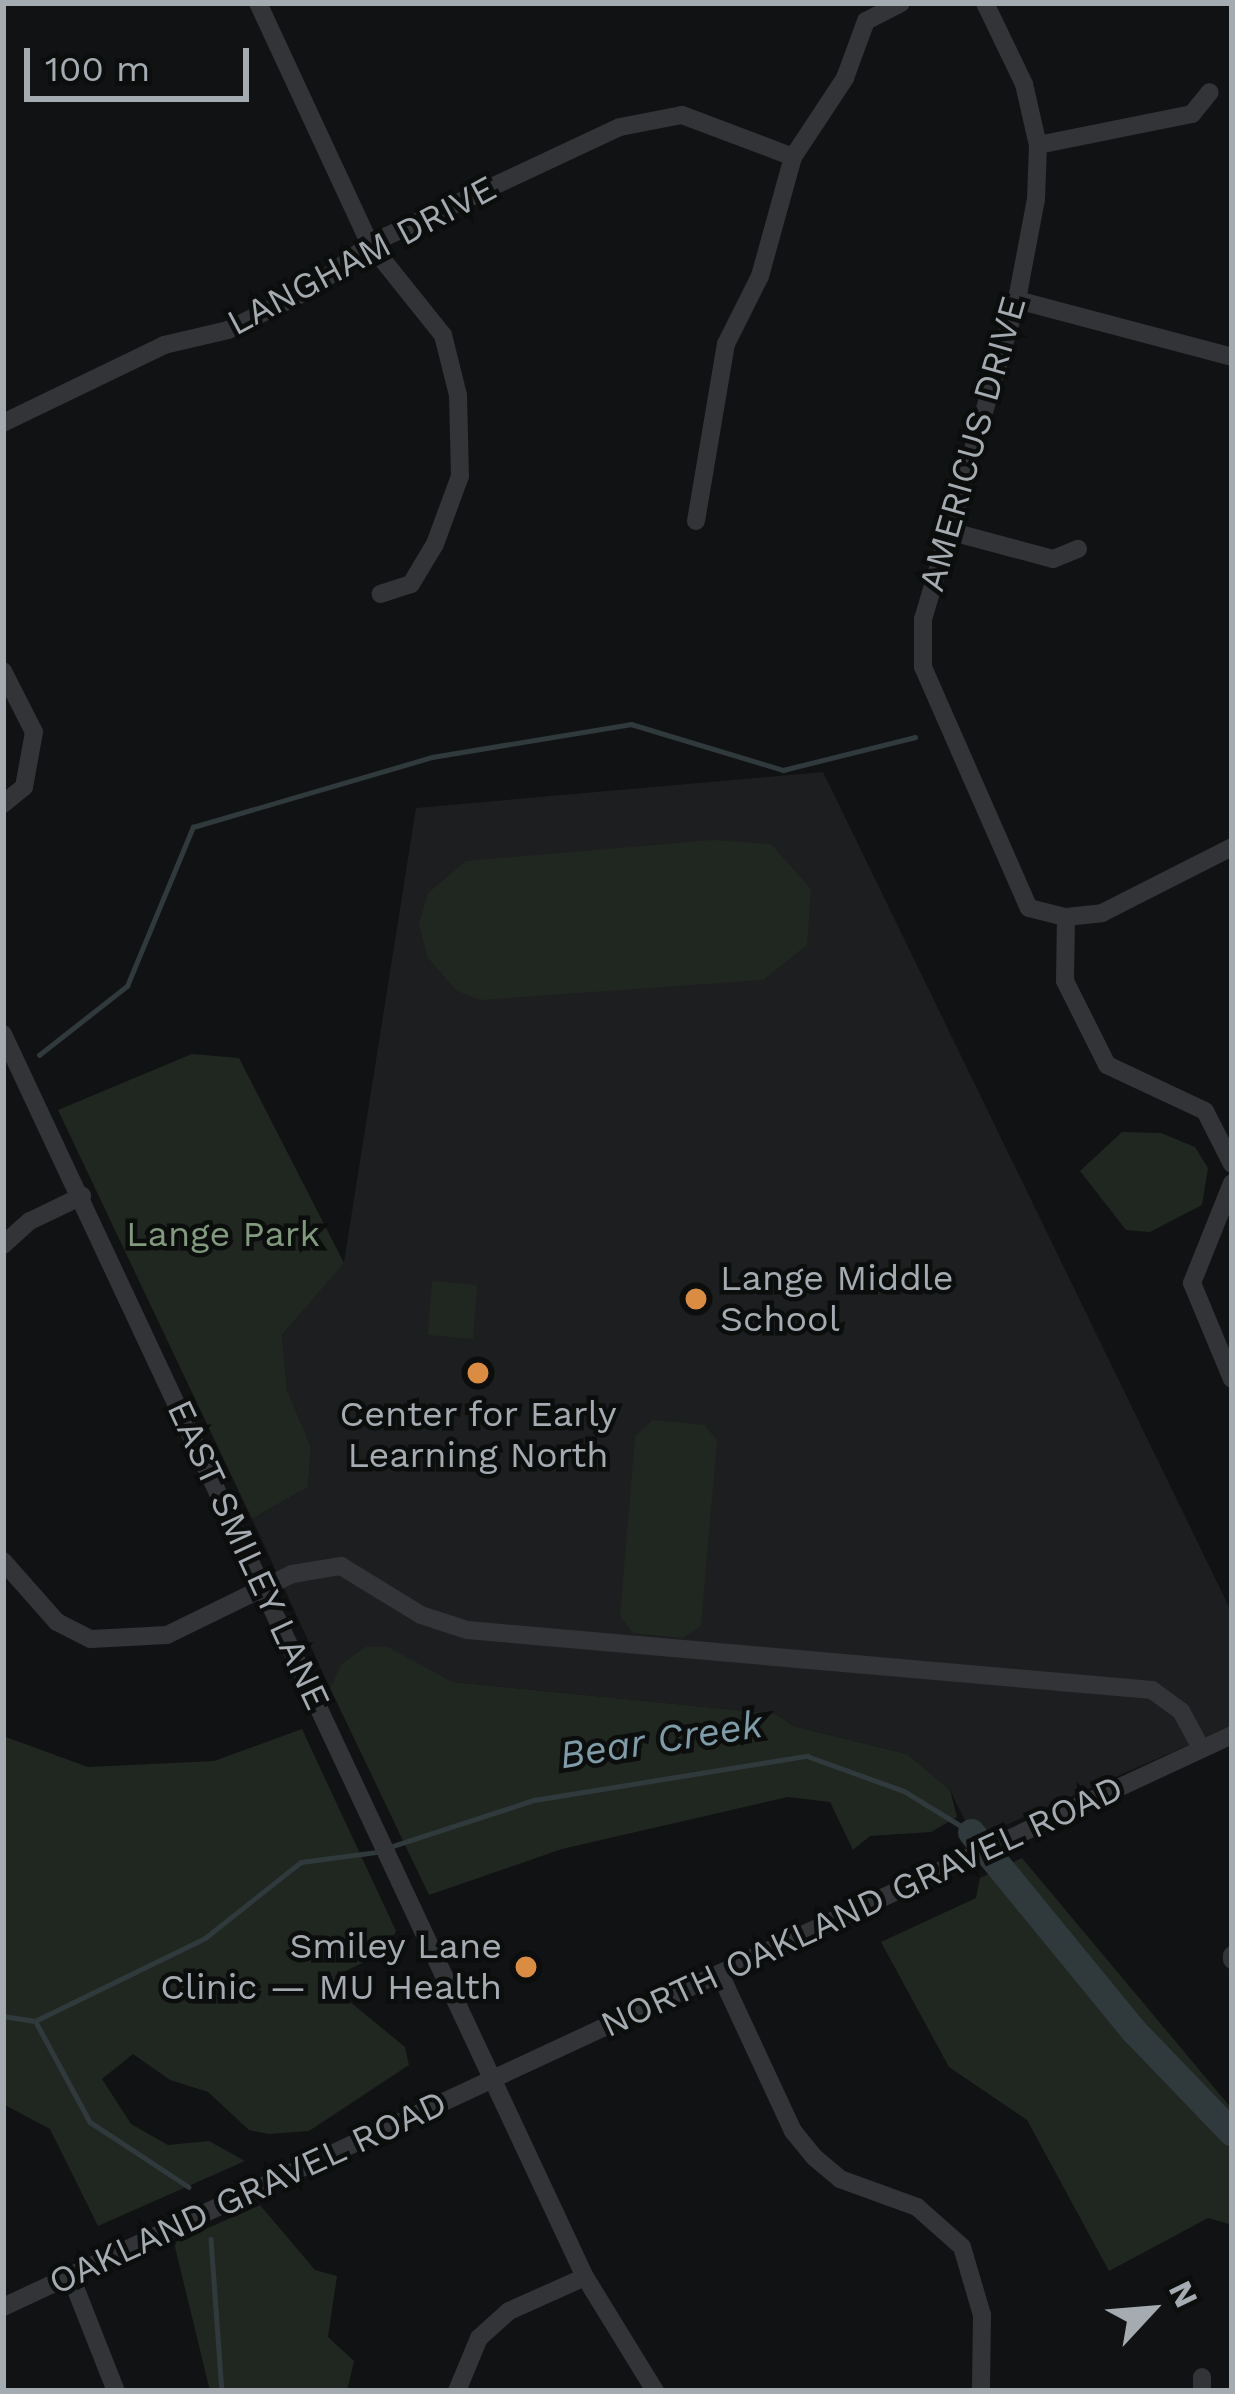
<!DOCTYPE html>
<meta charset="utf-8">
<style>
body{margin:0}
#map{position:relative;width:1235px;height:2394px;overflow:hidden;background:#111213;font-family:"Work Sans",sans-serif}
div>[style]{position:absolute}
.built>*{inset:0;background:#1d1e1f}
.green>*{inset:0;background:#202720}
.stream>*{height:4.5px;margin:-2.25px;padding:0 2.25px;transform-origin:2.25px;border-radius:2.25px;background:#303a3d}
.river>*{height:27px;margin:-13.5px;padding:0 13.5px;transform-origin:13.5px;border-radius:13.5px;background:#303a3d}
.minor>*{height:18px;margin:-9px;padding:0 9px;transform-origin:9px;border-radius:9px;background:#333437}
.dots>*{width:33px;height:33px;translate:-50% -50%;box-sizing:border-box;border:6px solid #0c0d0d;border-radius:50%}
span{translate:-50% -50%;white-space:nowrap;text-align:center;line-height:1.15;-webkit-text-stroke:9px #0c0d0d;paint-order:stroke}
.street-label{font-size:36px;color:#a4abb1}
.park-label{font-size:36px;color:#819a7e}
.poi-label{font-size:36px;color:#a4abb1}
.left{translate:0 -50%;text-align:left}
.right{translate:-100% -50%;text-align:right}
.water-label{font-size:39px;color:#7f9ca9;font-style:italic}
.frame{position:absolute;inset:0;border:6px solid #a4abb1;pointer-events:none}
.north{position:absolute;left:1091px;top:2250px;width:120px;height:120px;-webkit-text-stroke:9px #0c0d0d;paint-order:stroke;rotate:64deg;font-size:33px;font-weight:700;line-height:48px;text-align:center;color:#a4abb1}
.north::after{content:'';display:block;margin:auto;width:42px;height:54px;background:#a4abb1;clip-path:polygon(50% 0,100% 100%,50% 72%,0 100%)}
.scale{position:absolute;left:24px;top:48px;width:225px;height:54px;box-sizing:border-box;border:6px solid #a4abb1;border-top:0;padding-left:15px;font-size:36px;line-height:42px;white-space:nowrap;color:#a4abb1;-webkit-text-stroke:9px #0c0d0d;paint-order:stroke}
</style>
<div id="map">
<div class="built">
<i style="clip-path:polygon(823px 772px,1232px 1613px,1232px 1726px,974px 1839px,950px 1790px,907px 1754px,793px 1726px,776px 1714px,453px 1682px,387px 1647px,365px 1647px,341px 1664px,330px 1688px,252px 1519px,308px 1487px,311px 1447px,287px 1390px,282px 1335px,344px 1262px,416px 808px)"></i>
</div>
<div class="green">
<i style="clip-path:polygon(713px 840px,771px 844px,811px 889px,807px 945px,763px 980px,480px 1000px,457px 991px,427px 957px,419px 923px,428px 893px,466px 861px)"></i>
<i style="clip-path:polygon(192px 1054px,239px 1058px,344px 1263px,282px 1335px,287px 1390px,311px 1447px,308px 1487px,252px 1519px,58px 1110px)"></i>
<i style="clip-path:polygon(1122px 1132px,1161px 1133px,1195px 1147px,1208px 1168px,1202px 1205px,1150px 1232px,1126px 1230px,1080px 1171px)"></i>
<i style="clip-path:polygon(432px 1281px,477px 1285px,473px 1339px,428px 1335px)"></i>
<i style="clip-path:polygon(653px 1420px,704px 1425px,717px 1440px,701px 1626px,683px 1638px,633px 1633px,620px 1616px,635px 1436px)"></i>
<i style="clip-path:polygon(365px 1647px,388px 1647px,453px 1682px,776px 1714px,793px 1726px,907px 1754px,950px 1790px,957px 1817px,931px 1832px,870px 1836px,853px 1850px,830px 1802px,788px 1797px,562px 1849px,429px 1895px,330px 1688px,341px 1664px)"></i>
<i style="clip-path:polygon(302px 1729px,396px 1931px,385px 1952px,335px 1976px,349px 2001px,405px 2047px,409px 2065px,309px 2131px,268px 2134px,249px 2130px,208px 2092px,170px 2080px,133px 2054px,102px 2079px,131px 2124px,168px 2145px,209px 2141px,245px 2161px,98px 2226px,50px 2129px,3px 2104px,3px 1736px,88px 1767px,214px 1761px)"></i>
<i style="clip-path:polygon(1022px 1858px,1232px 2109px,1232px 2225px,1208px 2218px,1109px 2271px,1027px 2120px,949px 2067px,881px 1942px,976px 1898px,980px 1878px)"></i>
<i style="clip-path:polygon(260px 2205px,315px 2270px,337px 2276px,328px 2337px,354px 2361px,347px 2391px,210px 2391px,174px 2243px)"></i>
</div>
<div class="stream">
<i style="left:39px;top:1055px;width:112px;rotate:-38.1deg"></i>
<i style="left:127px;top:986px;width:172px;rotate:-67.5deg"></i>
<i style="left:193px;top:827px;width:249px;rotate:-16.3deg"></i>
<i style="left:432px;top:757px;width:202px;rotate:-9.4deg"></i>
<i style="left:631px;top:724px;width:159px;rotate:16.8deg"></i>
<i style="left:783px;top:770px;width:136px;rotate:-14deg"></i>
<i style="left:387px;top:1848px;width:155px;rotate:-18.1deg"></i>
<i style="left:534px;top:1800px;width:277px;rotate:-9.2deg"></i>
<i style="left:807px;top:1756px;width:103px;rotate:19.8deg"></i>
<i style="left:904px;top:1791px;width:79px;rotate:31.5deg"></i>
<i style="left:3px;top:2016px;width:32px;rotate:9deg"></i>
<i style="left:35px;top:2021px;width:189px;rotate:-26deg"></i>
<i style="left:205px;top:1938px;width:122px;rotate:-38.4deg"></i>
<i style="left:301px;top:1862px;width:77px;rotate:-7.5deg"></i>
<i style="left:36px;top:2022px;width:114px;rotate:61.6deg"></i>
<i style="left:90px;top:2122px;width:118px;rotate:33.3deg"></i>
<i style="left:211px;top:2239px;width:152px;rotate:85.9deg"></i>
</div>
<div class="river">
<i style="left:971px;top:1832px;width:257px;rotate:50.7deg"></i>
<i style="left:1134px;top:2031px;width:141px;rotate:46.1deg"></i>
</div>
<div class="minor">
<i style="left:258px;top:3px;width:266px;rotate:65.1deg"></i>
<i style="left:370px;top:244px;width:117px;rotate:51.3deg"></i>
<i style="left:443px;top:335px;width:62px;rotate:76deg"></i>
<i style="left:458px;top:395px;width:81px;rotate:88.6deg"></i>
<i style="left:460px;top:476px;width:72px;rotate:110.2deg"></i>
<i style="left:435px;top:544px;width:47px;rotate:121deg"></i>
<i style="left:411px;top:584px;width:32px;rotate:162deg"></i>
<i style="left:985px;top:3px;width:90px;rotate:64.3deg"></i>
<i style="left:1024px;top:84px;width:63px;rotate:77.1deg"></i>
<i style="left:1038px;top:145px;width:54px;rotate:92.1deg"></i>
<i style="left:1036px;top:199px;width:103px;rotate:100.7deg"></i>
<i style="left:1017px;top:300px;width:333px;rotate:106.4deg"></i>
<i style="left:923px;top:619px;width:48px;rotate:90deg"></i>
<i style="left:923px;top:667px;width:263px;rotate:66.3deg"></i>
<i style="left:1029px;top:908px;width:38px;rotate:14deg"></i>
<i style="left:1066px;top:917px;width:36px;rotate:-6deg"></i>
<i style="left:1102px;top:913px;width:146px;rotate:-26.9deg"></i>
<i style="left:1038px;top:145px;width:157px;rotate:-11.4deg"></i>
<i style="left:1192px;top:114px;width:28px;rotate:-51deg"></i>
<i style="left:1017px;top:300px;width:222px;rotate:14.8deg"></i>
<i style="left:3px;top:423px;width:179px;rotate:-25.8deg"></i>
<i style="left:164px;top:345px;width:66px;rotate:-13.2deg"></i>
<i style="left:228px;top:330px;width:95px;rotate:-26.3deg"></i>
<i style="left:313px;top:288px;width:72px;rotate:-37.7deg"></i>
<i style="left:370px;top:244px;width:276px;rotate:-25.1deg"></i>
<i style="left:620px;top:127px;width:63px;rotate:-11deg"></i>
<i style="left:682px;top:115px;width:119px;rotate:20.7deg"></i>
<i style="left:696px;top:521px;width:180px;rotate:-80.4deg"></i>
<i style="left:726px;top:344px;width:76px;rotate:-63.4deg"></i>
<i style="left:760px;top:276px;width:123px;rotate:-74.5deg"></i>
<i style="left:793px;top:157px;width:95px;rotate:-56.6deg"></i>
<i style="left:845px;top:78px;width:61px;rotate:-69.8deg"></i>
<i style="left:866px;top:21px;width:39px;rotate:-27deg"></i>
<i style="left:945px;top:530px;width:112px;rotate:15deg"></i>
<i style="left:1053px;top:559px;width:27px;rotate:-22deg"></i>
<i style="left:3px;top:671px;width:68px;rotate:63.1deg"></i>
<i style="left:34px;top:732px;width:56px;rotate:100.3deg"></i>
<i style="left:24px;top:787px;width:27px;rotate:141deg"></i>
<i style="left:1066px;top:917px;width:64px;rotate:90.9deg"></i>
<i style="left:1065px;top:981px;width:94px;rotate:63.4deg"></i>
<i style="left:1107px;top:1065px;width:108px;rotate:25.1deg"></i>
<i style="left:1205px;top:1111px;width:59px;rotate:63deg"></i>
<i style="left:3px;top:1034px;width:1373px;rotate:64.91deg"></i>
<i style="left:585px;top:2277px;width:134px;rotate:58.4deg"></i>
<i style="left:1232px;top:1183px;width:108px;rotate:111.8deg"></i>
<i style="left:1192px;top:1283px;width:104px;rotate:67.4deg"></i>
<i style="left:3px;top:1245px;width:36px;rotate:-42deg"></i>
<i style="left:30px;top:1221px;width:58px;rotate:-25.7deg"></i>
<i style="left:3px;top:1561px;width:81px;rotate:48.5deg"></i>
<i style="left:57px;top:1622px;width:38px;rotate:27deg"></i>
<i style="left:91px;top:1639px;width:76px;rotate:-3deg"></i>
<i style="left:167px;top:1635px;width:139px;rotate:-26deg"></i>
<i style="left:292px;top:1574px;width:50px;rotate:-9.3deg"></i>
<i style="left:341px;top:1566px;width:94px;rotate:31.5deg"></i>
<i style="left:421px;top:1615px;width:48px;rotate:18.1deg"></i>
<i style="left:467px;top:1630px;width:688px;rotate:5.01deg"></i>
<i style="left:1152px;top:1690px;width:36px;rotate:36deg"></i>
<i style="left:1181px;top:1711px;width:42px;rotate:61.6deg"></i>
<i style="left:1232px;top:1955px;width:5px;rotate:90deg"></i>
<i style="left:721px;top:1976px;width:171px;rotate:65.1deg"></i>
<i style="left:793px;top:2131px;width:33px;rotate:51deg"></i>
<i style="left:814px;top:2157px;width:34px;rotate:40deg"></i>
<i style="left:840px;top:2179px;width:82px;rotate:20deg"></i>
<i style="left:917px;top:2207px;width:60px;rotate:41.6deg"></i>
<i style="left:962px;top:2247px;width:71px;rotate:73.6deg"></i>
<i style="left:982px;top:2315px;width:76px;rotate:90.8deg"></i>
<i style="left:71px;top:2277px;width:123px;rotate:68.5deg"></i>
<i style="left:3px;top:2307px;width:1356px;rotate:-24.96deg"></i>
<i style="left:1202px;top:2377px;width:14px;rotate:90deg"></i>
<i style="left:457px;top:2391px;width:57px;rotate:-67.5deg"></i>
<i style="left:479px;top:2338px;width:40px;rotate:-42deg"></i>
<i style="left:509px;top:2311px;width:83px;rotate:-24.1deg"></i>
</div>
<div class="dots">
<i style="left:696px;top:1299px;background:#da8d42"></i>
<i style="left:478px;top:1373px;background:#da8d42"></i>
<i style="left:526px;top:1967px;background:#da8d42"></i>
</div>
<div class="street-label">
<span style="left:362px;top:256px;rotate:-28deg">LANGHAM DRIVE</span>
<span style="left:973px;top:444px;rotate:-74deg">AMERICUS DRIVE</span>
<span style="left:248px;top:1555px;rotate:65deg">EAST SMILEY LANE</span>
<span style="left:862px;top:1907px;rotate:-25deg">NORTH OAKLAND GRAVEL ROAD</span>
<span style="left:248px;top:2193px;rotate:-25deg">OAKLAND GRAVEL ROAD</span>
</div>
<div class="park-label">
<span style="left:223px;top:1235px">Lange Park</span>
</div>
<div class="poi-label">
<span class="left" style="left:720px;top:1299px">Lange Middle<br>School</span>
<span style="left:478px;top:1435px">Center for Early<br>Learning North</span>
<span class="right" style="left:502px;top:1967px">Smiley Lane<br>Clinic — MU Health</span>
</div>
<div class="water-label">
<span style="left:661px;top:1740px;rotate:-9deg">Bear Creek</span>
</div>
<div class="frame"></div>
<div class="north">N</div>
<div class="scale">100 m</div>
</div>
